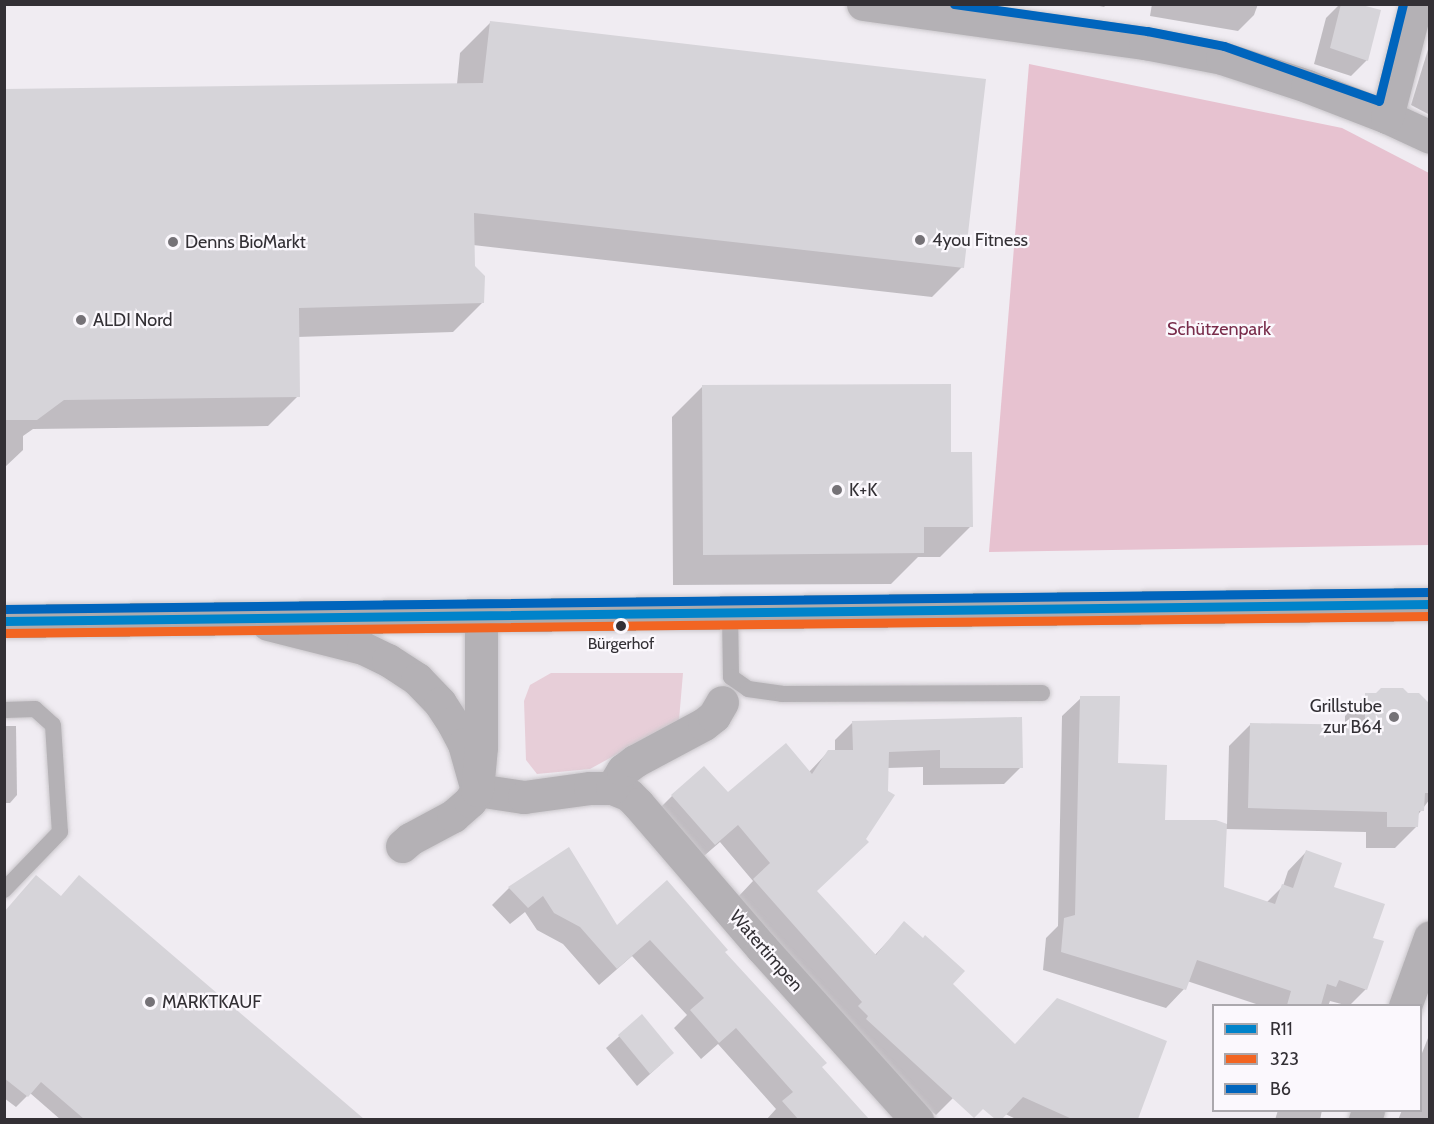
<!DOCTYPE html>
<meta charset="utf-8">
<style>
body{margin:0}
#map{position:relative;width:1434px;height:1124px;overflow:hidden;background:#f0ecf2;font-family:Cabin,sans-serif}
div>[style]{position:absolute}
.green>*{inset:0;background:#e7ced8}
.forest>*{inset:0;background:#e7c2d0}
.shadow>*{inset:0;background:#0003}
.building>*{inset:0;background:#d6d4d9}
.roads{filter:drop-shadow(0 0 2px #cac7cb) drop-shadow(0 0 2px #cac7cb)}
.service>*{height:16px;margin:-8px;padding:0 8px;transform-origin:8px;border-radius:8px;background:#b4b1b5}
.minor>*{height:33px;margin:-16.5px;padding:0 16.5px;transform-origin:16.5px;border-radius:16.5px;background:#b4b1b5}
.primary>*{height:33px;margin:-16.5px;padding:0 16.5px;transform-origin:16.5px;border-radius:16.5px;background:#adabae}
.bus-1>*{height:9px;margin:-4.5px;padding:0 4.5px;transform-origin:4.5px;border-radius:4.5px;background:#0083ca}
.bus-2>*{height:9px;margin:-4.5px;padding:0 4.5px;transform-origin:4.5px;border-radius:4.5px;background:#f26522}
.bus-3>*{height:9px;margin:-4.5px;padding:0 4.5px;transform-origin:4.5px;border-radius:4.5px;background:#0065bd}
.dots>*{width:16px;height:16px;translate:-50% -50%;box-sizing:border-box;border:3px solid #fbf8fd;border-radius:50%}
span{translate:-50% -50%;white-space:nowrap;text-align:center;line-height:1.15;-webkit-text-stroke:4.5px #fbf8fd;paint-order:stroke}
.bus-label{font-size:16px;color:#333035}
.poi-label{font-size:18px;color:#333035}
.left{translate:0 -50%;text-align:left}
.right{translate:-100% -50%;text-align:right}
.park-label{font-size:18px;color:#792d4b}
.street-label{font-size:18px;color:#333035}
.frame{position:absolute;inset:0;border:6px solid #333035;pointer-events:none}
.legend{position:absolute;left:1212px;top:1004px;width:210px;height:108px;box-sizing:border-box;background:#fbf8fd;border:2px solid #aba8ad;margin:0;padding:8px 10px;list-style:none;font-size:18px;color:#333035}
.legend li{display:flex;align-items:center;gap:12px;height:30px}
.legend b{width:30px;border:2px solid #aba8ad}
</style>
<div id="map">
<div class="green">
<i style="clip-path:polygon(551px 673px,683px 673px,679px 720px,590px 769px,537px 774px,526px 760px,524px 701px,530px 685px)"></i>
</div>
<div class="forest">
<i style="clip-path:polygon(1029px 64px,1342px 128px,1429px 173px,1429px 545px,989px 552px)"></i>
</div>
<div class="shadow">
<i style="clip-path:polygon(1090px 4px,1107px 4px,1104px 7px)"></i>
<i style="clip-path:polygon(1152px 4px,1258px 4px,1254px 15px,1238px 31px,1150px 16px)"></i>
<i style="clip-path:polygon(1340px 4px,1352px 4px,1367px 60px,1351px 76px,1314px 64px,1326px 18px)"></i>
<i style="clip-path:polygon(490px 23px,962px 267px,932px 297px,473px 245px,473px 267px,483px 302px,453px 332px,297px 337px,298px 396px,268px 426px,33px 429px,23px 436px,23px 450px,4px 468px,4px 91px,457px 84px,460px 53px)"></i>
<i style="clip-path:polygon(1430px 43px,1430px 115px,1411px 105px)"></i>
<i style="clip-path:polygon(703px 386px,950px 454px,971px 526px,940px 557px,918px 557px,891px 584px,673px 585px,672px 417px)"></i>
<i style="clip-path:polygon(1366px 695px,1407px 695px,1430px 707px,1430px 799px,1417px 816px,1417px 826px,1395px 848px,1366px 848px,1366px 832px,1225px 829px,1223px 888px,1266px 903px,1283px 886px,1288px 871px,1306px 852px,1371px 939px,1366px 989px,1349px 1006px,1330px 1001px,1328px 1006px,1262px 1006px,1187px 981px,1184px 989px,1166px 1008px,1043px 970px,1046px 938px,1058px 926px,1062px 716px,1081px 698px,1117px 764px,1163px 821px,1216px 821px,1227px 825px,1229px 746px,1250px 725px,1345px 726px,1345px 716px)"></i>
<i style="clip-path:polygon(852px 723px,1021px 767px,1004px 784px,923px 785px,923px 767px,887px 768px,816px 891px,874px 956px,904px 924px,951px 984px,1014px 1045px,1139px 1120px,1018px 1120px,959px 1092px,936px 1115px,850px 1037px,737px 898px,753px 881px,720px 842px,697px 862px,655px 813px,672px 796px,728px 794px,809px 772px,828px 752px,835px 752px,835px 740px)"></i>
<i style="clip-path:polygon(4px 726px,16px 726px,17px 795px,10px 803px,4px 803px)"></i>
<i style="clip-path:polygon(568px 849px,617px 927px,723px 952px,861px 1120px,766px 1120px,776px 1109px,718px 1044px,701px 1059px,674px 1028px,687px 1015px,632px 956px,599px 985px,563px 944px,537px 930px,525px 912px,510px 924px,492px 905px,509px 888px)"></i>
<i style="clip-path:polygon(79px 877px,361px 1120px,61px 1120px,30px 1093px,16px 1107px,4px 1098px,4px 912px,60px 898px)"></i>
<i style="clip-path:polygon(642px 1016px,660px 1065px,637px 1086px,606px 1048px)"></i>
<i style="clip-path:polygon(1430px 1033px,1430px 1120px,1398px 1120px,1402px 1110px,1420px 1110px,1420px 1058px)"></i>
<i style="clip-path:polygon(1278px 1110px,1322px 1110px,1320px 1120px,1275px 1120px)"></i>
</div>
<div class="building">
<i style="clip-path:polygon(1341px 4px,1358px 4px,1381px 10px,1368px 61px,1330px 48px)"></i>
<i style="clip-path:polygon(490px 21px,986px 79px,964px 268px,474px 213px,475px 266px,485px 276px,484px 303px,299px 308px,300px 397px,64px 400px,37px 420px,4px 420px,4px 89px,483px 83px)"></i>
<i style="clip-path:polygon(951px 384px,951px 452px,972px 452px,973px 527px,924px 527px,924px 553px,703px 555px,702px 385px)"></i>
<i style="clip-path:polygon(1381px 688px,1403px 688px,1408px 693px,1419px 693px,1430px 704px,1430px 793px,1425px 793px,1424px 811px,1419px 811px,1418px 827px,1387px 827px,1387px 812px,1248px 808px,1250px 723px,1365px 725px,1365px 693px,1376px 693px)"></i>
<i style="clip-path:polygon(1080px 696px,1120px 696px,1118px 763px,1167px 765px,1165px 820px,1216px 820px,1227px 824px,1224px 887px,1275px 904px,1282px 884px,1293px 888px,1306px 850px,1342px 863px,1334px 887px,1385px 904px,1373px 938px,1384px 941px,1367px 990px,1339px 980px,1336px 987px,1327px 984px,1321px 1005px,1287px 1005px,1291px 991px,1197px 960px,1186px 990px,1061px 952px,1064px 918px,1075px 915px)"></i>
<i style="clip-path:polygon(1022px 717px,1023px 768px,940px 768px,940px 750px,889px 752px,888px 791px,895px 795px,866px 839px,869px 842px,817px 891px,876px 955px,904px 921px,923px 938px,925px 935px,965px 971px,953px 984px,1015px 1044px,1057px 998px,1167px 1041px,1138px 1119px,1072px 1119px,1023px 1097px,1002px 1119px,995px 1119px,983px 1109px,974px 1118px,866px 1019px,868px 1016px,858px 1006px,862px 1002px,753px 879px,770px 863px,738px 825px,715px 845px,671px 795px,704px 766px,728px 792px,786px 743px,812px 774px,828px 750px,853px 750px,852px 721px)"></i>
<i style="clip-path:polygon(569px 847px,617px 925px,667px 880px,728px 950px,725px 952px,827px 1063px,822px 1067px,869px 1119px,798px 1119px,782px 1101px,793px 1092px,736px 1028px,719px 1043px,690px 1010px,704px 998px,650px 940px,617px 969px,580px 927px,554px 913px,543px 896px,528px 908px,508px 887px)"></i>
<i style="clip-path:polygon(36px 875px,61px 896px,79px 875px,364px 1119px,84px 1119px,41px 1082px,28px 1097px,4px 1078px,4px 912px)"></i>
<i style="clip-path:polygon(642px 1014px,674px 1053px,650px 1074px,618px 1035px)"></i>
</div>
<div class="roads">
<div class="service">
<i style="left:730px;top:612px;width:65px;rotate:89.1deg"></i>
<i style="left:731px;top:677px;width:21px;rotate:35deg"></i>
<i style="left:748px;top:689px;width:34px;rotate:8deg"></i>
<i style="left:782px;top:694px;width:260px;rotate:-0.2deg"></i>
<i style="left:4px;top:710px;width:31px;rotate:-2deg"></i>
<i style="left:35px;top:709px;width:24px;rotate:42deg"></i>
<i style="left:53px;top:725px;width:107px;rotate:86.3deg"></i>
<i style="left:60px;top:832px;width:81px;rotate:134deg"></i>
</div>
<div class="minor">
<i style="left:863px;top:4px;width:285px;rotate:7.9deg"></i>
<i style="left:1145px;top:43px;width:78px;rotate:11deg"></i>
<i style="left:1222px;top:58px;width:89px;rotate:18.2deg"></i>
<i style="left:1307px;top:86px;width:86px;rotate:21.2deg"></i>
<i style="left:1387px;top:117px;width:47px;rotate:24.9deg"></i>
<i style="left:1387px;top:117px;width:117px;rotate:-75.6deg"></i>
<i style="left:268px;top:624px;width:98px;rotate:14.2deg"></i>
<i style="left:363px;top:648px;width:28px;rotate:26deg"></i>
<i style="left:388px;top:660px;width:35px;rotate:33deg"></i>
<i style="left:417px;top:679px;width:33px;rotate:46deg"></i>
<i style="left:440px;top:703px;width:24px;rotate:57deg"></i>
<i style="left:453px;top:723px;width:24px;rotate:62deg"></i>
<i style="left:464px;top:744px;width:48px;rotate:74.2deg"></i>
<i style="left:612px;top:788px;width:18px;rotate:22deg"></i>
<i style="left:629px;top:795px;width:13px;rotate:45deg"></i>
<i style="left:638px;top:804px;width:190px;rotate:49.3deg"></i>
<i style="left:762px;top:948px;width:232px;rotate:48deg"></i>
<i style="left:477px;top:790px;width:48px;rotate:8.5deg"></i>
<i style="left:524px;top:797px;width:67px;rotate:-7.8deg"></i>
<i style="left:590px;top:788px;width:22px"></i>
<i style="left:612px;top:788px;width:21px;rotate:-59deg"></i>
<i style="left:623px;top:770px;width:15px;rotate:-37deg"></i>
<i style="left:635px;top:761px;width:78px;rotate:-28.2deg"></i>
<i style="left:704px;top:724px;width:13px;rotate:-39deg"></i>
<i style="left:714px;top:716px;width:16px;rotate:-60deg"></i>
<i style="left:402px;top:846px;width:11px;rotate:-41deg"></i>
<i style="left:410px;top:839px;width:49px;rotate:-28.1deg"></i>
<i style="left:453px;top:816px;width:23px;rotate:-41deg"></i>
<i style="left:470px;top:801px;width:13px;rotate:-58deg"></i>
<i style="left:477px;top:790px;width:43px;rotate:-84.7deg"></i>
<i style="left:481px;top:747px;width:132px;rotate:-90deg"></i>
<i style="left:1405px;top:1006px;width:73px;rotate:-70.1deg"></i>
<i style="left:1365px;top:1120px;width:10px;rotate:-73deg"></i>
</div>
<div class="primary">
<i style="left:4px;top:621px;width:1426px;rotate:-0.68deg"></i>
</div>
</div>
<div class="bus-1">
<i style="left:4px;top:621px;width:1426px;rotate:-0.68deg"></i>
</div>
<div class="bus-2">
<i style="left:4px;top:633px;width:1426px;rotate:-0.68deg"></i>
</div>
<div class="bus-3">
<i style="left:954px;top:4px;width:195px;rotate:8deg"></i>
<i style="left:1147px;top:31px;width:78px;rotate:11deg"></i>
<i style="left:1224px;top:46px;width:164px;rotate:19.5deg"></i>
<i style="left:1379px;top:101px;width:100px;rotate:-76.1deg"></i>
<i style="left:4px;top:609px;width:1426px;rotate:-0.68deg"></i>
</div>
<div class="dots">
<i style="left:920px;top:240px;background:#757277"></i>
<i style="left:173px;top:242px;background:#757277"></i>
<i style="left:81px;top:320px;background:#757277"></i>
<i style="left:837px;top:490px;background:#757277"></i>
<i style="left:621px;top:626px;background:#333035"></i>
<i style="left:1394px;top:717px;background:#757277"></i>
<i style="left:150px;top:1002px;background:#757277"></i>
</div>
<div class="bus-label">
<span style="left:621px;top:644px">Bürgerhof</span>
</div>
<div class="poi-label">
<span class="left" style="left:932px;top:240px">4you Fitness</span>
<span class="left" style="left:185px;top:242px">Denns BioMarkt</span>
<span class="left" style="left:93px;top:320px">ALDI Nord</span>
<span class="left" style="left:849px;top:490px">K+K</span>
<span class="right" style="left:1382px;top:717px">Grillstube<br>zur B64</span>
<span class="left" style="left:162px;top:1002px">MARKTKAUF</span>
</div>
<div class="park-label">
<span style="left:1219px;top:329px">Schützenpark</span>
</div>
<div class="street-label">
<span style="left:766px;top:951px;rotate:49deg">Watertimpen</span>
</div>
<div class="frame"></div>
<ul class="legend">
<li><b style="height:8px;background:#0083ca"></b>R11</li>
<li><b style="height:8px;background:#f26522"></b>323</li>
<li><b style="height:8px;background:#0065bd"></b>B6</li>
</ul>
</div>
